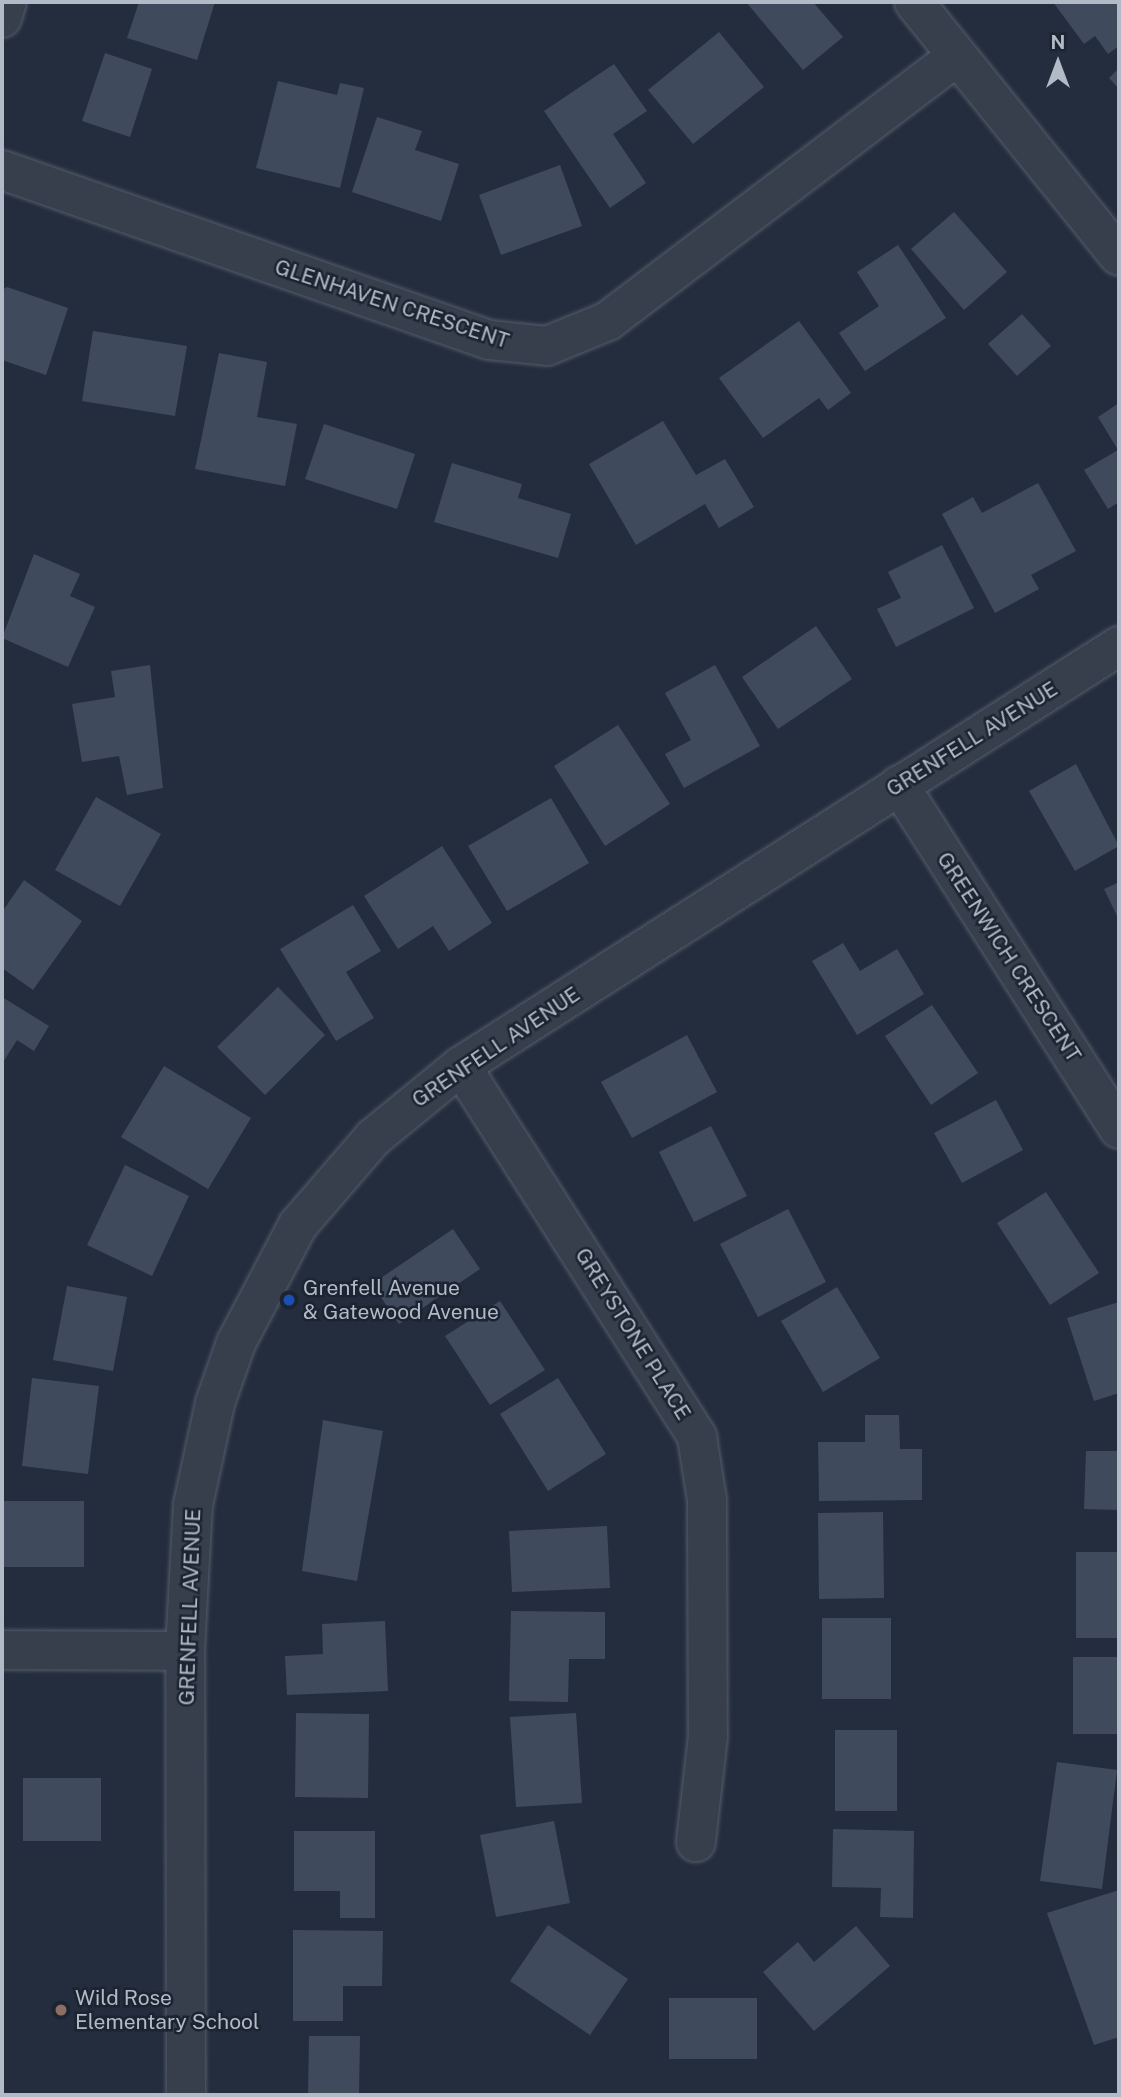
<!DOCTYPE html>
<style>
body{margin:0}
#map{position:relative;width:1121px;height:2097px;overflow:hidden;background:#232d3d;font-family:"Public Sans",sans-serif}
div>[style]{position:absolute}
.building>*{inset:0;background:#3f4b5c}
.roads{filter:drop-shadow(0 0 2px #555d6b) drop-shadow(0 0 2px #555d6b)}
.minor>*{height:38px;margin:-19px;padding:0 19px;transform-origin:19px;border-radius:19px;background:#373f4d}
.tertiary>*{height:38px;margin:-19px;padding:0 19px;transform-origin:19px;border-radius:19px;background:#373f4d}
.dots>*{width:19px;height:19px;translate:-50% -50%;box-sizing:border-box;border:4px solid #1c2432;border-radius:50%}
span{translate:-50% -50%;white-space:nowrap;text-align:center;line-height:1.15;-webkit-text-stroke:5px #1c2432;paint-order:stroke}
.street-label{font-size:21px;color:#b2bac8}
.poi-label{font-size:21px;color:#b2bac8}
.left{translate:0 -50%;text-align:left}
.frame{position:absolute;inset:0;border:4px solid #b2bac8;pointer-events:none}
.north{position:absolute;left:1023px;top:28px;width:70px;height:70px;-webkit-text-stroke:5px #1c2432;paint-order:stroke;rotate:0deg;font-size:19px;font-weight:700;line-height:28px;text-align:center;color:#b2bac8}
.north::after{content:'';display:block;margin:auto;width:24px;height:32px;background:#b2bac8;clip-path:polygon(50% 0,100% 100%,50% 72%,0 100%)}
</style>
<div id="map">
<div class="building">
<i style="clip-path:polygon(139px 2px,215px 2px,197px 60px,127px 38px)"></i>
<i style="clip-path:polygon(746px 2px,813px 2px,843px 37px,803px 70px)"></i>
<i style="clip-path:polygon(1053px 2px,1119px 2px,1119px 46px,1108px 54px,1095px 36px,1084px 44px)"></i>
<i style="clip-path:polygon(719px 32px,764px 87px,693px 144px,648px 90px)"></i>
<i style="clip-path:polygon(105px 53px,152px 69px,130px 137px,82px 121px)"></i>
<i style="clip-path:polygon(614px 64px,647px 111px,613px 134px,646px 183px,610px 208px,544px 111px)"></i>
<i style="clip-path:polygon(1119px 68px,1119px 89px,1109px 78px)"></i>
<i style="clip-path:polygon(278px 81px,337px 95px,340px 83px,364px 88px,340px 188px,256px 168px)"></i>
<i style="clip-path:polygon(377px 117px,422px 131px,415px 150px,459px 164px,441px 221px,352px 192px)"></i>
<i style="clip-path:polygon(560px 165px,582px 226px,501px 255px,479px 195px)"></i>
<i style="clip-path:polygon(954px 212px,1007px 272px,964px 310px,911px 249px)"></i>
<i style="clip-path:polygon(898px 245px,946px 318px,865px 371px,839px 333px,879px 306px,857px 272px)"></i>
<i style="clip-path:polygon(7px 287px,68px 308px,46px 375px,2px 360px,2px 290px)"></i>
<i style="clip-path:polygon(1022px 314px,1051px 346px,1017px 376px,988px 344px)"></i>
<i style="clip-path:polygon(799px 321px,851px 393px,828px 410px,819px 398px,763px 438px,719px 378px)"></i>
<i style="clip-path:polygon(93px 331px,187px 346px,175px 416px,82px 401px)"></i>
<i style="clip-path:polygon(219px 353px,267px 362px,257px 417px,297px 424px,285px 486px,195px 469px)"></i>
<i style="clip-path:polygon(1119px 403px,1119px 502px,1108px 509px,1084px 470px,1118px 450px,1098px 417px)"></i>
<i style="clip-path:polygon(663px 421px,696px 475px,725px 459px,754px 507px,719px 528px,705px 504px,636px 545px,589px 464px)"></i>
<i style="clip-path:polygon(324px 424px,415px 454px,397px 509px,305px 479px)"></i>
<i style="clip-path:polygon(452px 463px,522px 484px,518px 498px,571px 514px,558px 558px,434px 522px)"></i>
<i style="clip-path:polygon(1038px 483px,1076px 551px,1031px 575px,1039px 589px,995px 613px,942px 514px,973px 497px,982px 513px)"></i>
<i style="clip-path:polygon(942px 545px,974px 608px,896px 647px,877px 609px,901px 598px,888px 572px)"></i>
<i style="clip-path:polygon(34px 554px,80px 574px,70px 596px,95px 607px,68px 667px,2px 638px)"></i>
<i style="clip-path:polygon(816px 626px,852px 679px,778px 729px,742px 677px)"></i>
<i style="clip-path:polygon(150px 665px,163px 788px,127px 795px,119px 756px,82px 762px,72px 704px,115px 697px,111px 671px)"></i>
<i style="clip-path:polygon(715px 665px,760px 746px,684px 788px,665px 754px,691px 740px,665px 693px)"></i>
<i style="clip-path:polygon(618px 725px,670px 804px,605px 846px,554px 766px)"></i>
<i style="clip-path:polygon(1076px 764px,1119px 846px,1075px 871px,1029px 791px)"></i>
<i style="clip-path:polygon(96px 797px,161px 834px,120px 906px,55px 870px)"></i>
<i style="clip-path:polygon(551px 798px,589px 863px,507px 911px,468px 846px)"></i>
<i style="clip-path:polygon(442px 846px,492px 923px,449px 951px,433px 926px,398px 949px,364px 896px)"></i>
<i style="clip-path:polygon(24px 880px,82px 921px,33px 990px,2px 968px,2px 912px)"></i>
<i style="clip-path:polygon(1119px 882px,1119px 920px,1104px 889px)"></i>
<i style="clip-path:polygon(353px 905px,381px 951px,346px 972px,374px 1018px,336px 1041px,280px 949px)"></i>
<i style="clip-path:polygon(843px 943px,860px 971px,897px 949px,924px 994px,857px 1035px,812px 961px)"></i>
<i style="clip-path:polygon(278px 987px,325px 1035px,265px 1095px,217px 1047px)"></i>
<i style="clip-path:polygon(2px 997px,49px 1026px,34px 1051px,17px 1040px,2px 1064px)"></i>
<i style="clip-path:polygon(932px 1005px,978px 1073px,931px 1105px,885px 1036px)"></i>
<i style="clip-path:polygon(687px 1035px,717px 1092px,632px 1138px,601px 1082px)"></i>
<i style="clip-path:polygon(164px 1066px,251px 1118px,208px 1189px,121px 1137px)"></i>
<i style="clip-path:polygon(996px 1100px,1023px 1150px,962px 1183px,934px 1133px)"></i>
<i style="clip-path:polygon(711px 1126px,747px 1196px,694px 1222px,659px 1152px)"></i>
<i style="clip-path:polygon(125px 1165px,189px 1196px,152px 1276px,87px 1245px)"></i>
<i style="clip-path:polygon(1046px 1192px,1099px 1273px,1050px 1305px,997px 1223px)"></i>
<i style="clip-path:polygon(788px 1209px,826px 1282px,758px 1317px,720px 1244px)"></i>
<i style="clip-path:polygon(453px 1229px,480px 1269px,399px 1324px,372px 1284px)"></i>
<i style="clip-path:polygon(67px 1286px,127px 1297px,113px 1371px,53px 1360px)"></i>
<i style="clip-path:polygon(837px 1287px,880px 1358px,823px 1392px,781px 1321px)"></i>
<i style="clip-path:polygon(500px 1301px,545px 1370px,490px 1405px,445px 1336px)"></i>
<i style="clip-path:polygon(1119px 1302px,1119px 1393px,1094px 1401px,1067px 1318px)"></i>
<i style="clip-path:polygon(32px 1378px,99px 1386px,88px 1474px,22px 1466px)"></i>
<i style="clip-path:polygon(558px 1378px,606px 1454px,548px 1491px,500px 1414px)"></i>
<i style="clip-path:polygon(865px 1415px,899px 1415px,900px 1449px,922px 1449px,922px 1500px,819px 1501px,818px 1442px,865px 1442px)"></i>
<i style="clip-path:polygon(323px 1420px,383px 1431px,357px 1581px,302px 1571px)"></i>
<i style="clip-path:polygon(1086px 1451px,1119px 1451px,1119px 1510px,1084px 1509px)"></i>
<i style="clip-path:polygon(2px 1501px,84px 1501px,84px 1567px,2px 1567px)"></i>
<i style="clip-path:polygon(883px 1512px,884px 1598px,819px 1599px,818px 1513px)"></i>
<i style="clip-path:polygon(607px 1526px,610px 1588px,512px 1592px,509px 1531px)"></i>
<i style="clip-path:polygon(1076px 1552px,1119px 1552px,1119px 1638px,1076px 1638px)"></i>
<i style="clip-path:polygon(511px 1611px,605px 1612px,605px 1659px,569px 1659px,568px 1702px,509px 1701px)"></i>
<i style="clip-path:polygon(822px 1618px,891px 1618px,891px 1699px,822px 1699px)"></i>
<i style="clip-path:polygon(385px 1621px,388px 1691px,287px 1695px,285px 1656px,323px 1654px,322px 1624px)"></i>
<i style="clip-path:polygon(1073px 1657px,1119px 1657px,1119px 1734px,1073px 1734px)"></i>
<i style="clip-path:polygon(296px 1713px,369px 1714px,368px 1798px,295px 1797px)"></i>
<i style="clip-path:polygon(576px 1713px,582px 1803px,516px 1807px,510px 1717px)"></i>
<i style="clip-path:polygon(835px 1730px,897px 1730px,897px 1811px,835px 1811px)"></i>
<i style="clip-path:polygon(1057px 1762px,1117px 1770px,1102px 1889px,1040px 1881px)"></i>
<i style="clip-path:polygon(23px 1778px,101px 1778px,101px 1841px,23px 1841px)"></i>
<i style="clip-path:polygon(554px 1821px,570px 1903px,496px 1917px,480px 1835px)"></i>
<i style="clip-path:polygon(833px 1829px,914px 1831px,913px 1918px,880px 1917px,881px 1888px,832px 1887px)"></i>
<i style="clip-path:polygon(294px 1831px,375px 1831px,375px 1918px,340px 1918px,340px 1891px,294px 1891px)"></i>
<i style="clip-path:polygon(1119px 1890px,1119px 2037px,1094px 2045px,1047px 1913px)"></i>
<i style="clip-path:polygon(548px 1925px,628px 1979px,590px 2035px,510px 1981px)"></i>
<i style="clip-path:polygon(856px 1926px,890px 1966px,814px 2031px,763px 1972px,798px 1942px,814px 1962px)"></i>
<i style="clip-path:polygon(293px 1930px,383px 1931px,382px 1986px,343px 1986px,343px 2021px,293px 2021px)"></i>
<i style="clip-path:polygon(669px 1998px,757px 1998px,757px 2059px,669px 2059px)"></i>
<i style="clip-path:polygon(309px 2036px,360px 2036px,359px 2095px,308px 2095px)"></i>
</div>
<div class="roads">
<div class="minor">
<i style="left:914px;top:2px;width:326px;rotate:51.1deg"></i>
<i style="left:2px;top:18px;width:17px;rotate:-73deg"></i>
<i style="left:2px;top:170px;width:516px;rotate:19.24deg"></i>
<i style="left:489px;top:340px;width:58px;rotate:5.9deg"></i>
<i style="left:547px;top:346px;width:66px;rotate:-22.3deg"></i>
<i style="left:608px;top:321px;width:437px;rotate:-37.2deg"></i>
<i style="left:899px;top:785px;width:408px;rotate:57.4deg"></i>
<i style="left:461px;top:1066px;width:440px;rotate:57.5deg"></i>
<i style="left:697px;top:1437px;width:64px;rotate:81deg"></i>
<i style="left:707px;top:1500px;width:236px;rotate:89.8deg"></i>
<i style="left:708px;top:1736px;width:107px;rotate:96.5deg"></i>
</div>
<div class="tertiary">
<i style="left:2px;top:1650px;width:183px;rotate:0.3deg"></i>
<i style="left:186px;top:2095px;width:444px;rotate:-90.1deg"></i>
<i style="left:185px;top:1651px;width:146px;rotate:-86.9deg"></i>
<i style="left:193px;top:1505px;width:104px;rotate:-77.8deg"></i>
<i style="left:215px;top:1403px;width:64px;rotate:-70.7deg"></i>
<i style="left:236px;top:1343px;width:133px;rotate:-62.3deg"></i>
<i style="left:298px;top:1225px;width:115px;rotate:-49.2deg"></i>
<i style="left:373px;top:1138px;width:114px;rotate:-39.3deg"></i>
<i style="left:461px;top:1066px;width:781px;rotate:-32.55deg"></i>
</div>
</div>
<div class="dots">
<i style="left:289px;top:1300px;background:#1a4fb4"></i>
<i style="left:61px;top:2010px;background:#8d6e63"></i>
</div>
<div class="street-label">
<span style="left:392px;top:304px;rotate:18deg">GLENHAVEN CRESCENT</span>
<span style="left:972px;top:739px;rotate:-32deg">GRENFELL AVENUE</span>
<span style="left:1009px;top:957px;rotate:57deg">GREENWICH CRESCENT</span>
<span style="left:496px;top:1047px;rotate:-34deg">GRENFELL AVENUE</span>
<span style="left:633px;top:1334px;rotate:58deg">GREYSTONE PLACE</span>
<span style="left:190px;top:1607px;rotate:-88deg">GRENFELL AVENUE</span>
</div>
<div class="poi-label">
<span class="left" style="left:303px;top:1300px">Grenfell Avenue<br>&amp; Gatewood Avenue</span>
<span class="left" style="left:75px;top:2010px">Wild Rose<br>Elementary School</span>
</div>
<div class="frame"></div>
<div class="north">N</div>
</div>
